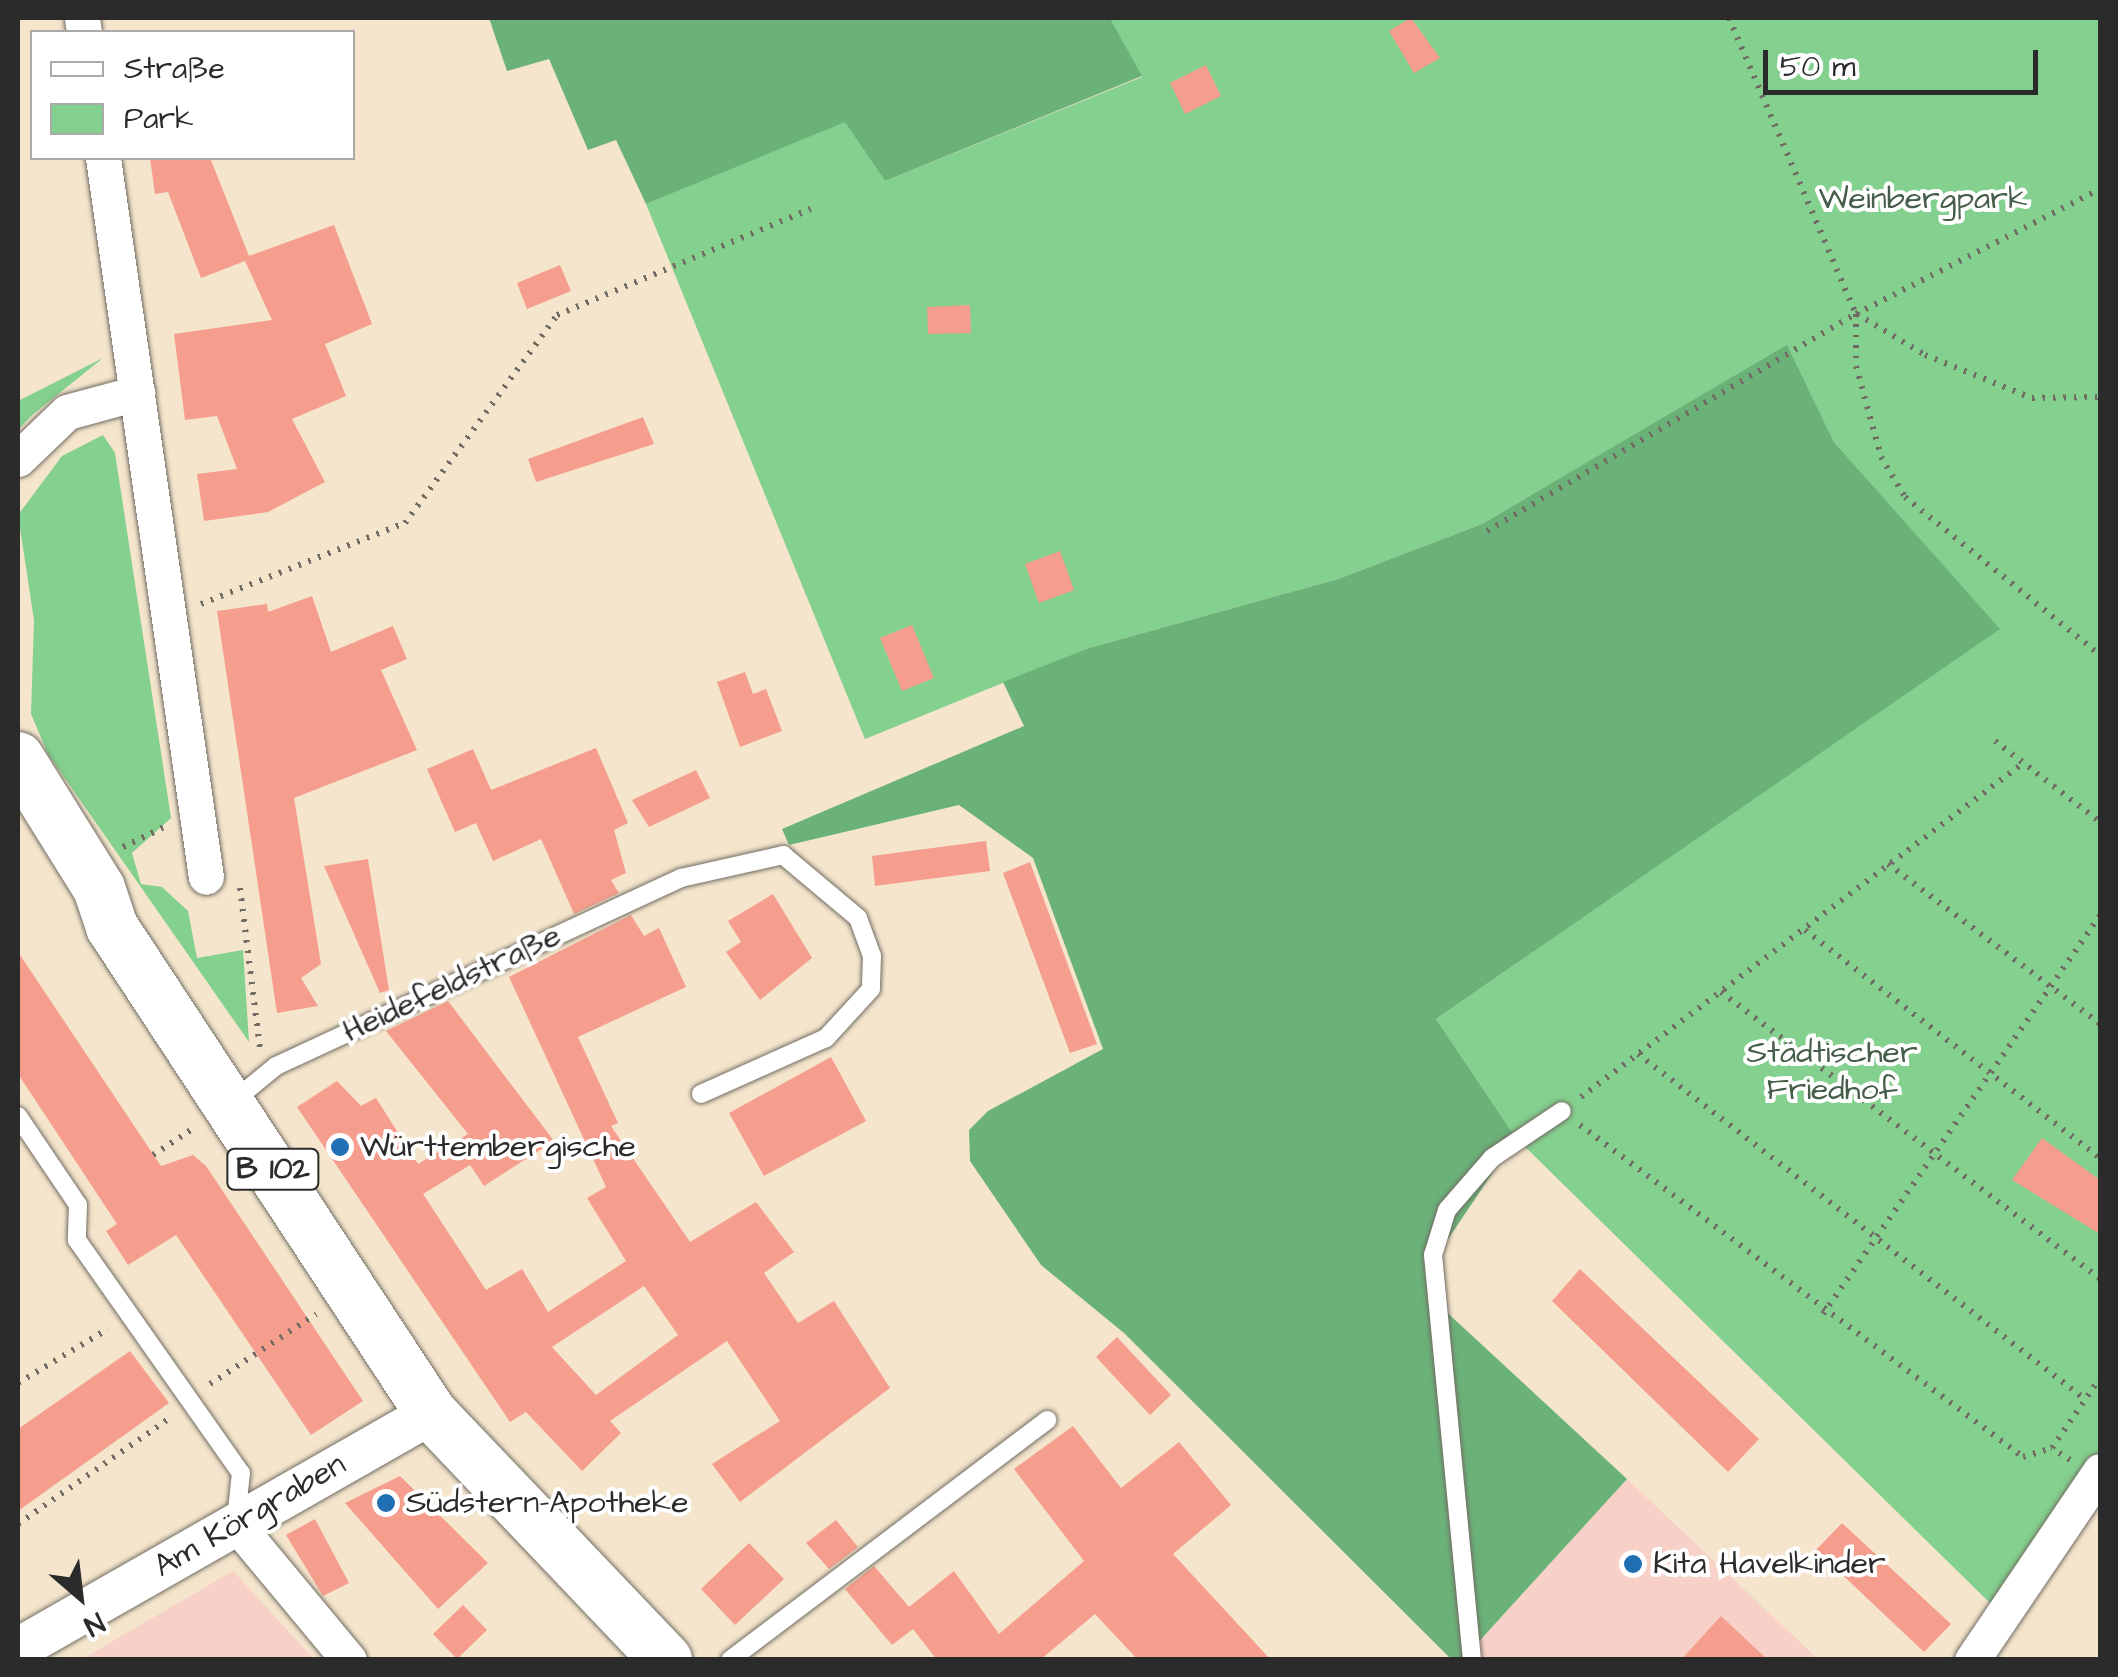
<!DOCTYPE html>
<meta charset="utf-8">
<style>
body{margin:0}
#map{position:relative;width:2118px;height:1677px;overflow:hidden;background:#f4e5cc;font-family:"Architects Daughter",sans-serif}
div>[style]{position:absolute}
.built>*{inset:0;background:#f7d1c8}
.green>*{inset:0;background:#84d08e}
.forest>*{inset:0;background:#6bb279}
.building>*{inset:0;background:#f69e8d}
.path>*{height:6px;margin-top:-3px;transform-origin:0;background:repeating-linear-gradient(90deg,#716c63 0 2.5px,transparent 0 10.5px)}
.roads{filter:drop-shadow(0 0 2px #716c63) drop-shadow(0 0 2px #716c63)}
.service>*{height:18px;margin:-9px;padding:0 9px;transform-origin:9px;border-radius:9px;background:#fff}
.minor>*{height:35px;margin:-17.5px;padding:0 17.5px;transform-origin:17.5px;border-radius:17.5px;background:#fff}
.tertiary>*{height:42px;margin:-21px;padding:0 21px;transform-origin:21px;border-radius:21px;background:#fff}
.primary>*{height:52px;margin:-26px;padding:0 26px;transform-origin:26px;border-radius:26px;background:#fff}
.dots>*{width:28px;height:28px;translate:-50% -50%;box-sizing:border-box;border:5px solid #fff;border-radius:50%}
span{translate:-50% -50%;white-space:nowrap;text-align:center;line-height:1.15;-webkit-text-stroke:8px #fff;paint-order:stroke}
.shield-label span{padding:2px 8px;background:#fff;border:2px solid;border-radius:8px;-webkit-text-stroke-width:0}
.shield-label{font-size:30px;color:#2b2b2b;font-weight:700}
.park-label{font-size:32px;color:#465d49}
.street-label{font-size:32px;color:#2b2b2b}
.poi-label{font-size:32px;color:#2b2b2b}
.left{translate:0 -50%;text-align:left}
.frame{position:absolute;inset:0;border:20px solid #2b2b2b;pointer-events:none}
.legend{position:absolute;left:30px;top:30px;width:325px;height:130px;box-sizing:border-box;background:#fff;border:2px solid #aaa;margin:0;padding:12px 18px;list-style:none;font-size:30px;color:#2b2b2b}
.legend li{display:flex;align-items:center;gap:20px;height:50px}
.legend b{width:50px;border:2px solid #aaa}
.north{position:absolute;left:30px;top:1547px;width:100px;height:100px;-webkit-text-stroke:8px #fff;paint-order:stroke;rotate:152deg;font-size:28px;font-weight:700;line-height:40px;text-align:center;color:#2b2b2b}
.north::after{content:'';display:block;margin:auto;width:35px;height:45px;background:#2b2b2b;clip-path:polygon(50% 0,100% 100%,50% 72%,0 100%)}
.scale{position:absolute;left:1763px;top:50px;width:275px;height:45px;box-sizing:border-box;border:5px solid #2b2b2b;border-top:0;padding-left:12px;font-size:30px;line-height:35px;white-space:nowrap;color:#2b2b2b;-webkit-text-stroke:8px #fff;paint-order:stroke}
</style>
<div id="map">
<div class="built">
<i style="clip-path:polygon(1627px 1479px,1818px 1659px,1482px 1660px,1472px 1649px)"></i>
<i style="clip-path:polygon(233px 1571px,314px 1659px,82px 1659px)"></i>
</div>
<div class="green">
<i style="clip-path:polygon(1110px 18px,2100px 18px,2100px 1450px,1992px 1605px,1516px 1138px,1436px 1019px,1999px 629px,1834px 442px,1787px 346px,1482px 524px,1338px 579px,1089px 648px,865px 739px,646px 204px,845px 121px,885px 181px,1142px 77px)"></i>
<i style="clip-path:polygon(103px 358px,31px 416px,18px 430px,18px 401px)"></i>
<i style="clip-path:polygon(103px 435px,115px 453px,171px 818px,132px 853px,141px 884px,162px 887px,188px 911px,197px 958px,243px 950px,249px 1042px,48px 754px,31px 714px,34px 620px,18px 515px,62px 456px)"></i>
</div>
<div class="forest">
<i style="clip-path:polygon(489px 18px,1110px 18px,1142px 76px,885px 181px,845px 122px,646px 204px,616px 140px,588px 150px,549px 59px,507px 71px)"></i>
<i style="clip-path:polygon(1787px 345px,1834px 442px,2000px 629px,1436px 1019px,1516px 1138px,1436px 1257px,1440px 1306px,1627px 1479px,1463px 1659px,1451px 1659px,1124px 1333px,1041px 1265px,970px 1161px,969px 1130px,988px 1111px,1103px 1049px,1033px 858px,959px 805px,789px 845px,782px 829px,1024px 726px,1003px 682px,1089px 648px,1338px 579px,1482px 524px)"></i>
</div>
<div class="building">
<i style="clip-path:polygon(1411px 18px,1440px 58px,1414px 73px,1389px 31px)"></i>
<i style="clip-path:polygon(1206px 65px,1221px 96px,1185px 114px,1170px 83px)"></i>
<i style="clip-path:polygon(150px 158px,211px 160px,249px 256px,334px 225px,372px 324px,325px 344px,346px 396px,292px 419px,325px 482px,268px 512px,204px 521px,197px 474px,237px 469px,217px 416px,185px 420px,174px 334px,272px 320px,245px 261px,201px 278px,168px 192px,155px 194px)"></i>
<i style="clip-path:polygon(560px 265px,571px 291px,527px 309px,517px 283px)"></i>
<i style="clip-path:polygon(970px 305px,971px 333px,928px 334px,927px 307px)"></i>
<i style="clip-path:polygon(643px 417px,654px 444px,536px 482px,528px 459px)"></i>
<i style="clip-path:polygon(1060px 551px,1074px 590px,1039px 603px,1025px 564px)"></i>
<i style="clip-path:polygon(312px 596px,331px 652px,393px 626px,407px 659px,381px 670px,417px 750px,294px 798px,321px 964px,301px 978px,318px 1006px,277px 1013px,217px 611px,267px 604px,268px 612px)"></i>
<i style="clip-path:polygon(912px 625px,934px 678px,902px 691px,880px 638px)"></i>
<i style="clip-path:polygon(745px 672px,753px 694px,766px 689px,782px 731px,740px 747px,717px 682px)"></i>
<i style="clip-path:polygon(596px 748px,628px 823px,614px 830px,626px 873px,611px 880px,619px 893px,574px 914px,541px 839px,493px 861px,476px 823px,455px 832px,427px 769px,473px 749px,491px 790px)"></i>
<i style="clip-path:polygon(696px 770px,710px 798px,649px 827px,632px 800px)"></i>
<i style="clip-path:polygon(986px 841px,990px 871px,875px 886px,872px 856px)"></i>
<i style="clip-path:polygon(368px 859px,389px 990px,380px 993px,324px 866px)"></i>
<i style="clip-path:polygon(1030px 862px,1097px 1044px,1070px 1053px,1003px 873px)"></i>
<i style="clip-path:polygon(773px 894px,812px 958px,760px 1000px,726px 952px,741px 942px,728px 921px)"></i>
<i style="clip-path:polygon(evenodd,631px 915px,644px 936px,659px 928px,686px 987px,578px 1037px,618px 1123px,611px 1126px,690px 1242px,756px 1202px,794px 1252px,764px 1273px,798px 1323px,834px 1301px,890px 1388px,740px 1502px,712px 1464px,780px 1421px,727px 1341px,610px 1421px,621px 1433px,582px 1471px,526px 1412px,510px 1422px,297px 1107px,337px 1081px,361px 1106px,376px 1098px,418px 1164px,468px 1134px,386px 1031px,448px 1001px,554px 1141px,484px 1186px,470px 1165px,423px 1194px,486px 1290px,522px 1269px,548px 1312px,626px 1261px,587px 1198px,606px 1187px,509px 977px,631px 915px,644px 1286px,678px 1335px,596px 1395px,552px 1347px,644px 1286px)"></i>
<i style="clip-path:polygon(18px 952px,161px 1166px,193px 1155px,206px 1166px,363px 1401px,311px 1435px,176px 1235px,128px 1265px,106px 1231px,117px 1224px,18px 1074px)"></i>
<i style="clip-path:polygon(831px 1057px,866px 1121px,764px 1176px,729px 1113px)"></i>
<i style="clip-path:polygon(2042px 1138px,2100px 1180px,2100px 1234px,2012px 1180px)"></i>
<i style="clip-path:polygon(1580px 1269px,1759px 1439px,1728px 1472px,1552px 1301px)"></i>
<i style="clip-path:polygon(1117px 1337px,1171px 1395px,1150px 1415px,1096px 1357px)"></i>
<i style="clip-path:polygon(130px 1351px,169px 1403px,18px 1511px,18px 1429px)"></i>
<i style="clip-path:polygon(1073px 1426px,1121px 1488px,1179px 1442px,1231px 1505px,1173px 1554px,1271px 1660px,1138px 1660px,1095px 1614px,1040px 1660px,937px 1660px,913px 1629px,892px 1645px,845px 1589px,874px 1566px,909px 1607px,954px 1571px,999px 1634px,1084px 1561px,1014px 1469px)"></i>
<i style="clip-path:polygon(400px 1476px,488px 1563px,438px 1609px,345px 1503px)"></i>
<i style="clip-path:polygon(315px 1519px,349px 1583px,323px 1596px,286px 1535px)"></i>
<i style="clip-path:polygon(836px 1520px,858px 1547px,829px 1569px,806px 1543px)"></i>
<i style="clip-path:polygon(1842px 1523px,1951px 1624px,1924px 1652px,1816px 1550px)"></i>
<i style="clip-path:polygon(749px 1543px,784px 1579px,735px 1625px,701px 1589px)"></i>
<i style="clip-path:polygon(463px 1605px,487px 1630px,457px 1659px,433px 1634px)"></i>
<i style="clip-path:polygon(1721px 1616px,1768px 1660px,1681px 1660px)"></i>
</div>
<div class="path">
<i style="left:1729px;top:18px;width:322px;rotate:66.8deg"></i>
<i style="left:1856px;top:314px;width:52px;rotate:90deg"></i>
<i style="left:1856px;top:366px;width:94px;rotate:74.6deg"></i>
<i style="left:1881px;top:457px;width:47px;rotate:59deg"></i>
<i style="left:1905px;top:497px;width:251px;rotate:39deg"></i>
<i style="left:1857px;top:314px;width:79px;rotate:31.1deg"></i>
<i style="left:1925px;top:355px;width:115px;rotate:21.9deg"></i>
<i style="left:2032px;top:398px;width:68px;rotate:-0.8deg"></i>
<i style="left:1487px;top:531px;width:428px;rotate:-30.5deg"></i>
<i style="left:1856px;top:314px;width:274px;rotate:-27.1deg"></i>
<i style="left:201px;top:604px;width:219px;rotate:-21.7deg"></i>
<i style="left:405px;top:523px;width:258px;rotate:-53.8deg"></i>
<i style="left:557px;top:315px;width:275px;rotate:-22.7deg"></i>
<i style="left:1995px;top:741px;width:133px;rotate:37.6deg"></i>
<i style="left:123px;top:847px;width:48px;rotate:-26deg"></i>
<i style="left:1888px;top:864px;width:266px;rotate:37deg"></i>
<i style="left:240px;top:888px;width:161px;rotate:82.9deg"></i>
<i style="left:1805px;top:930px;width:373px;rotate:37.7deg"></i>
<i style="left:1721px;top:992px;width:475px;rotate:37.1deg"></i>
<i style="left:1638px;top:1054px;width:566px;rotate:37.68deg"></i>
<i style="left:1581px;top:1097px;width:553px;rotate:-37.06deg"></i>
<i style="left:1580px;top:1125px;width:554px;rotate:36.85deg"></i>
<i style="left:2023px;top:1457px;width:30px;rotate:-17deg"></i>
<i style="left:153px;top:1155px;width:49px;rotate:-33.4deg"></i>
<i style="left:1823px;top:1314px;width:485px;rotate:-55.2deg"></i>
<i style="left:18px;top:1383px;width:105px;rotate:-31deg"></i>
<i style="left:210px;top:1384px;width:127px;rotate:-33.4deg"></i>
<i style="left:2070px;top:1460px;width:22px;rotate:-146deg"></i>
<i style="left:2052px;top:1448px;width:85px;rotate:-55.6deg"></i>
<i style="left:18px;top:1524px;width:185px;rotate:-34.9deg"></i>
</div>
<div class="roads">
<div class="service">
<i style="left:231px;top:1103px;width:58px;rotate:-39.4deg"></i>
<i style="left:276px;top:1066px;width:447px;rotate:-24.9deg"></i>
<i style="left:681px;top:878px;width:105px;rotate:-12.7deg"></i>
<i style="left:783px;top:855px;width:98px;rotate:40deg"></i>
<i style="left:858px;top:918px;width:40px;rotate:69.8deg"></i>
<i style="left:872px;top:956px;width:33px;rotate:92deg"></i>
<i style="left:871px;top:989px;width:67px;rotate:132.6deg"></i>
<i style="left:826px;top:1038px;width:137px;rotate:155.9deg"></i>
<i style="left:18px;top:1116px;width:107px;rotate:56deg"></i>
<i style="left:78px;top:1205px;width:35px;rotate:92deg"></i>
<i style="left:77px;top:1240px;width:285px;rotate:54.9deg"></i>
<i style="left:241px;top:1473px;width:46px;rotate:96.2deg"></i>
<i style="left:730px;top:1660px;width:398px;rotate:-37.1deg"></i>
<i style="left:1472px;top:1660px;width:407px;rotate:-95.5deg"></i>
<i style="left:1433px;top:1255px;width:47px;rotate:-72.7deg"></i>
<i style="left:1447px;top:1210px;width:69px;rotate:-49.1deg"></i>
<i style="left:1492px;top:1158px;width:84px;rotate:-33.9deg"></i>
</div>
<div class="minor">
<i style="left:82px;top:18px;width:14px;rotate:82deg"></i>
<i style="left:103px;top:158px;width:726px;rotate:81.85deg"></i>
<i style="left:18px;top:459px;width:68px;rotate:-43.8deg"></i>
<i style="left:67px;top:412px;width:73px;rotate:-15.2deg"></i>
<i style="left:236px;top:1524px;width:177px;rotate:50.3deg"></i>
<i style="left:1972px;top:1660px;width:228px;rotate:-55.9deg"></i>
</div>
<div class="tertiary">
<i style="left:18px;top:1649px;width:476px;rotate:-29.7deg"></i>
</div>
<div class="primary">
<i style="left:18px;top:758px;width:153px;rotate:58.1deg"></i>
<i style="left:99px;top:888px;width:41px;rotate:71.6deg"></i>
<i style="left:112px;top:927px;width:581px;rotate:56.72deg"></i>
<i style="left:431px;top:1413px;width:341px;rotate:46.4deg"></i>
</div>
</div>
<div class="dots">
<i style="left:340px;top:1147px;background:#1f6fb2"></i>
<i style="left:386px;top:1503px;background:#1f6fb2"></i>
<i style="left:1633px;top:1564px;background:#1f6fb2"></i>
</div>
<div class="shield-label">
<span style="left:273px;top:1169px">B 102</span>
</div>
<div class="park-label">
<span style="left:1923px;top:199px">Weinbergpark</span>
<span style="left:1832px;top:1072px">Städtischer<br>Friedhof</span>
</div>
<div class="street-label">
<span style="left:452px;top:984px;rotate:-25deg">Heidefeldstraße</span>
<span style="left:250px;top:1516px;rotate:-30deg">Am Körgraben</span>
</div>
<div class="poi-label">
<span class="left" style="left:360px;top:1147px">Württembergische</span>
<span class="left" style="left:406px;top:1503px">Südstern-Apotheke</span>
<span class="left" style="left:1653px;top:1564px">Kita Havelkinder</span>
</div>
<div class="frame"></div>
<ul class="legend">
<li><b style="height:12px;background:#fff"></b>Straße</li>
<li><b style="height:28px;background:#84d08e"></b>Park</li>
</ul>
<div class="north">N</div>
<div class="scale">50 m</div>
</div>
